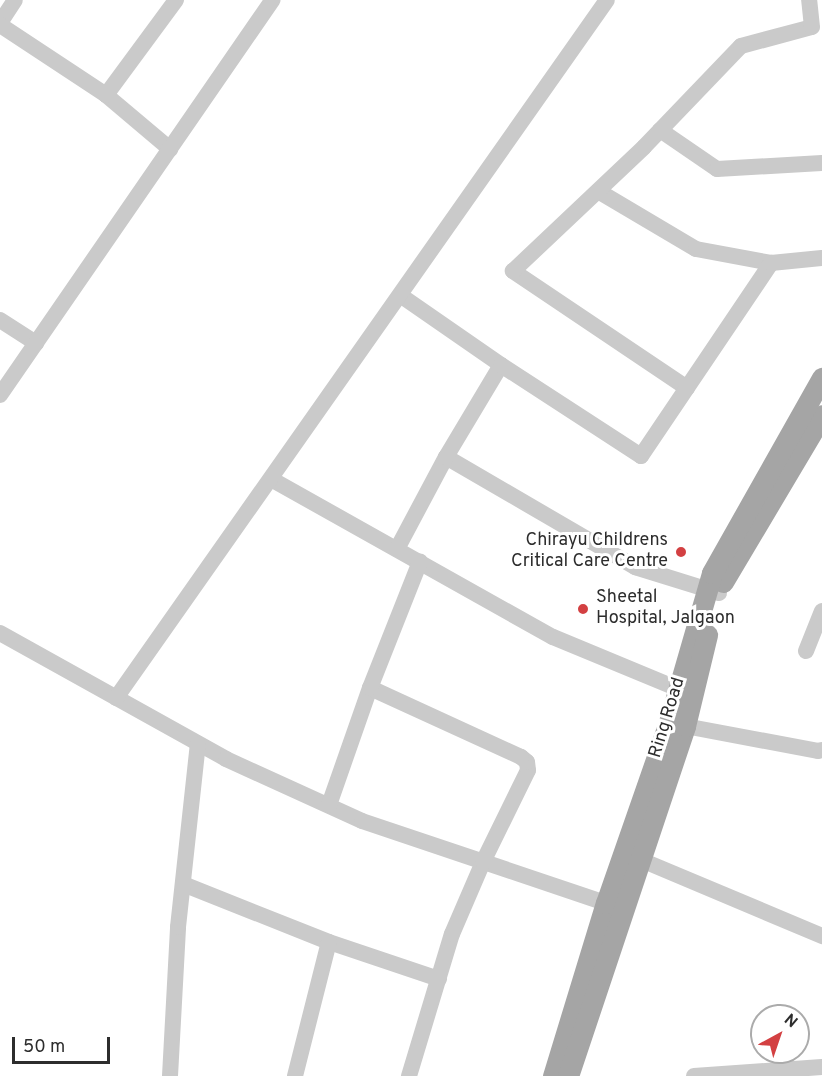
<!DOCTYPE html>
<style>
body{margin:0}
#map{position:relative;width:822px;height:1076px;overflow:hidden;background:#fff;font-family:Overpass,sans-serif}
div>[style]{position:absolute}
.minor>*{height:16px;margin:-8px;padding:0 8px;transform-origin:8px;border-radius:8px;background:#cacaca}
.major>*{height:21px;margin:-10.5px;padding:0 10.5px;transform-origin:10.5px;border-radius:10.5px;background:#a5a5a5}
.dots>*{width:16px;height:16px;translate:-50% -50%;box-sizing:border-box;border:3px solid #fff;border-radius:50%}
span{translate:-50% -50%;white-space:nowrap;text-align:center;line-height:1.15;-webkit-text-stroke:6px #fff;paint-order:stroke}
.poi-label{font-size:18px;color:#2d2d2d}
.right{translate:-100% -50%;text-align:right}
.left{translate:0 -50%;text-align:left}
.street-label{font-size:18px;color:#2d2d2d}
.north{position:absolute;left:750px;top:1004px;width:60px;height:60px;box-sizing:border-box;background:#fff;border:2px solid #ababab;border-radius:50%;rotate:40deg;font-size:16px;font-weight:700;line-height:24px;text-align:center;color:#2d2d2d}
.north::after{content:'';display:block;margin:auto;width:21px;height:27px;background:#d34042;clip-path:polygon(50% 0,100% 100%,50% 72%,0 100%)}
.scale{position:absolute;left:12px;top:1037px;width:98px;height:27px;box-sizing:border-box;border:3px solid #2d2d2d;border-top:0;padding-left:8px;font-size:18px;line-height:21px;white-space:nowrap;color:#2d2d2d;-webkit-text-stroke:4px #fff;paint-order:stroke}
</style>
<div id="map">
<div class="minor">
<i style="left:0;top:23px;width:27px;rotate:-57deg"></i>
<i style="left:0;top:25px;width:127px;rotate:33.4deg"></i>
<i style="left:106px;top:95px;width:84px;rotate:40.2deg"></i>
<i style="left:106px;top:95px;width:118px;rotate:-53.6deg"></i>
<i style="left:660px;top:130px;width:69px;rotate:34.4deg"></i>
<i style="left:717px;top:169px;width:105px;rotate:-3.3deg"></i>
<i style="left:598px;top:191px;width:114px;rotate:30.6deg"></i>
<i style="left:696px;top:249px;width:76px;rotate:10.6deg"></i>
<i style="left:400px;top:295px;width:123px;rotate:34.7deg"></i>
<i style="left:0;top:320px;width:43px;rotate:32.6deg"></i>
<i style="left:687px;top:388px;width:210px;rotate:-146.1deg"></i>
<i style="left:513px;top:271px;width:180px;rotate:-43.4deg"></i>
<i style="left:644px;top:147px;width:140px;rotate:-46.2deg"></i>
<i style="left:741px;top:46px;width:73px;rotate:-15deg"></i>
<i style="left:812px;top:27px;width:27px;rotate:-96deg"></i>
<i style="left:0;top:395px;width:480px;rotate:-55.4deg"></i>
<i style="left:446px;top:457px;width:219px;rotate:30.2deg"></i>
<i style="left:635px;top:567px;width:88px;rotate:17.2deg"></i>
<i style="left:271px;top:479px;width:323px;rotate:29.3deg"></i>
<i style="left:553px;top:637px;width:146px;rotate:22.5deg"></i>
<i style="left:397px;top:549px;width:104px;rotate:-62deg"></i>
<i style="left:446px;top:457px;width:107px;rotate:-59.1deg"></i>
<i style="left:501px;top:365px;width:167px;rotate:33deg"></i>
<i style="left:641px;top:456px;width:233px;rotate:-56deg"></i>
<i style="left:771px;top:263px;width:51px;rotate:-5.6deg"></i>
<i style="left:0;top:633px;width:259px;rotate:29.1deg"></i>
<i style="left:226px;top:759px;width:149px;rotate:24.5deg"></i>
<i style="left:362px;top:821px;width:269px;rotate:18.6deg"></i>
<i style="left:806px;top:651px;width:43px;rotate:-68.2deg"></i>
<i style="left:116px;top:698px;width:853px;rotate:-54.88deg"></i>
<i style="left:685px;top:726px;width:135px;rotate:10.6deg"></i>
<i style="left:818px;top:751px;width:4px;rotate:-14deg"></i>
<i style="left:329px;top:805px;width:124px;rotate:-70.7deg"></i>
<i style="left:639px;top:859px;width:199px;rotate:22.8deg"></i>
<i style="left:183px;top:884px;width:157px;rotate:21.7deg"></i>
<i style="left:329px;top:942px;width:116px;rotate:18.6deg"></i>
<i style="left:170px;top:1076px;width:149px;rotate:-86.9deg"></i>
<i style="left:178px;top:927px;width:184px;rotate:-83.8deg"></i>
<i style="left:295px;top:1076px;width:138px;rotate:-75.8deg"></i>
<i style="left:409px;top:1076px;width:148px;rotate:-73.2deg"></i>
<i style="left:452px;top:934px;width:78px;rotate:-66.7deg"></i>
<i style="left:483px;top:862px;width:102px;rotate:-63.9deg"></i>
<i style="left:528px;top:770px;width:8px;rotate:-97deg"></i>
<i style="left:527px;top:762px;width:8px;rotate:-140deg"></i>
<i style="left:521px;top:757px;width:166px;rotate:-155.4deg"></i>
<i style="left:370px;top:688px;width:136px;rotate:-68.4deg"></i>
<i style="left:694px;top:1076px;width:128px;rotate:-4deg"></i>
</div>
<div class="major">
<i style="left:723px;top:582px;width:194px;rotate:-59.3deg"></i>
<i style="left:553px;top:1076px;width:181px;rotate:-73deg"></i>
<i style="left:606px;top:903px;width:192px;rotate:-70.8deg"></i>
<i style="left:669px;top:722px;width:155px;rotate:-73.9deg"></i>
<i style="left:712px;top:573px;width:224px;rotate:-60.6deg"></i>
<i style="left:568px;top:1076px;width:369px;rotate:-71.5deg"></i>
<i style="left:685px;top:726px;width:94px;rotate:-76.4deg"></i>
</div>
<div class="dots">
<i style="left:681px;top:552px;background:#d34042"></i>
<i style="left:583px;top:609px;background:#d34042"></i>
</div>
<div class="poi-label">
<span class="right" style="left:668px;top:552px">Chirayu Childrens<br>Critical Care Centre</span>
<span class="left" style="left:596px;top:609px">Sheetal<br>Hospital, Jalgaon</span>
</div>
<div class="street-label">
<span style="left:668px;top:718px;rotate:-73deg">Ring Road</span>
</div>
<div class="north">N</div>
<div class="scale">50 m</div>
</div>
